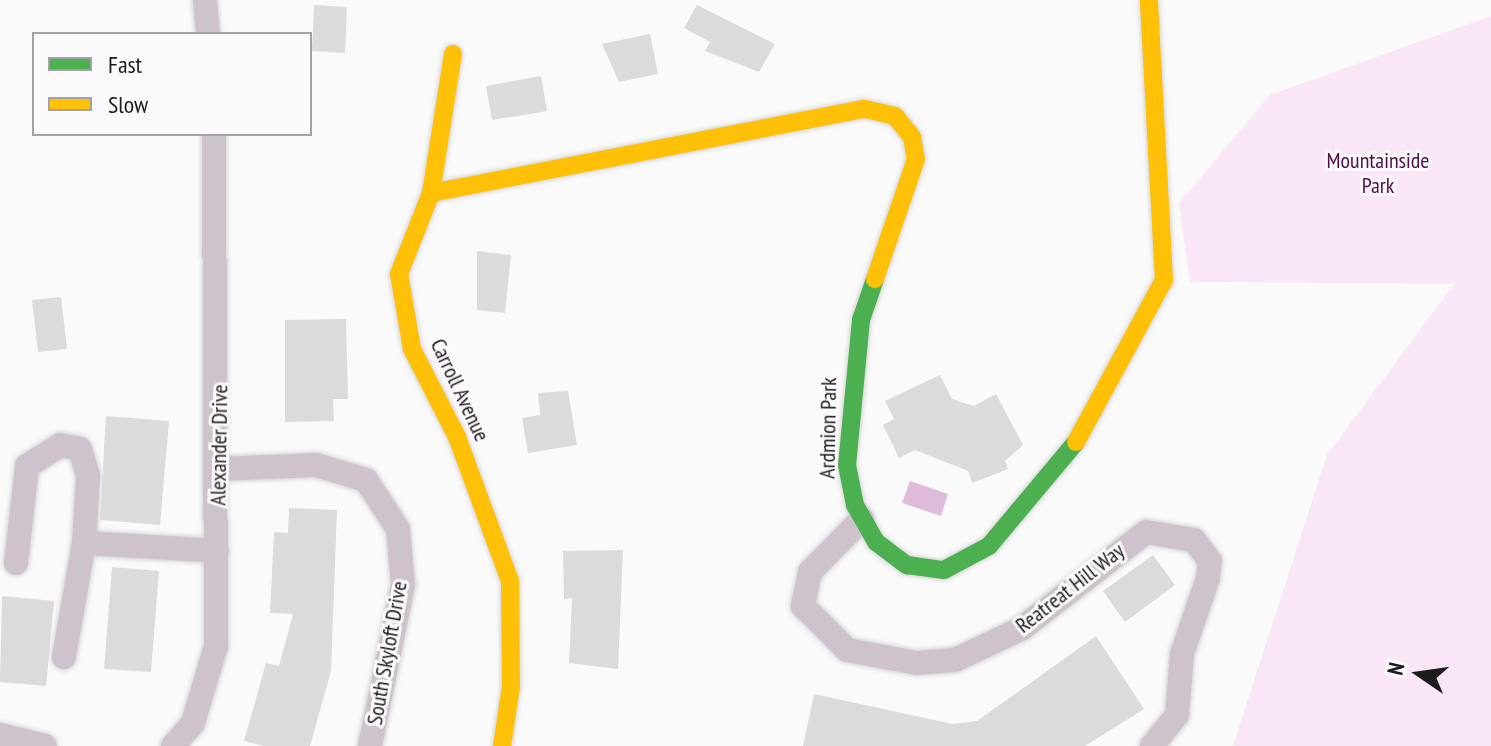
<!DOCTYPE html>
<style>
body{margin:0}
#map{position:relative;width:1491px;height:746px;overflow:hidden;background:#fbfafb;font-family:"PT Sans Narrow",sans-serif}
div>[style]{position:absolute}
.green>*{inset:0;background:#f9e6f7}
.water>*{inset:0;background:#dfbbda}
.building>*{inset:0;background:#dcdadb}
.roads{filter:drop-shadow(0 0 2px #d7d6d7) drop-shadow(0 0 2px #d7d6d7)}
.street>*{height:24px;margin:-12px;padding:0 12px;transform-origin:12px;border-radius:12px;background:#cec3cc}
.fast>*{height:18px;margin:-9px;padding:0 9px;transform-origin:9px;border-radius:9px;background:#4caf50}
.slow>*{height:18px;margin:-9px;padding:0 9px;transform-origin:9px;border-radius:9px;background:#ffc107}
span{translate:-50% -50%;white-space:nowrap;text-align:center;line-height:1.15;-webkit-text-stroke:6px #fcf9fc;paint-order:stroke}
.park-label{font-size:22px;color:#4c1148}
.street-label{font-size:22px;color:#1d1c1d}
.legend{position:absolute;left:32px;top:32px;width:280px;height:104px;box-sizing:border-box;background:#fcf9fc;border:2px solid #a3a1a3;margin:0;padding:10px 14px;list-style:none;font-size:24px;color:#1d1c1d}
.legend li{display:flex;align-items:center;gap:16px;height:40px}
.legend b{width:40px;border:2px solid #a3a1a3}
.north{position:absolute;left:1379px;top:634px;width:80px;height:80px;-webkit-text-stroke:6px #fcf9fc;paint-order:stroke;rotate:283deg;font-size:22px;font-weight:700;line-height:32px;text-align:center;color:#1d1c1d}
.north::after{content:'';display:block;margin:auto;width:28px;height:36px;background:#1d1c1d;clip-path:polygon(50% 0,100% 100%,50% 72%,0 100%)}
</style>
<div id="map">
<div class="green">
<i style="clip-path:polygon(1491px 16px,1491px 746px,1233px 746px,1327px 455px,1454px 284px,1190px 282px,1179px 203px,1270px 95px)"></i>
</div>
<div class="water">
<i style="clip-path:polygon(910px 481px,948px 494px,941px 516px,902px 503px)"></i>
</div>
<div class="building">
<i style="clip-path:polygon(314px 5px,347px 7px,345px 53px,312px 51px)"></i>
<i style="clip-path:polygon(697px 5px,775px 44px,759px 72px,705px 51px,710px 42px,684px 28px)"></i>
<i style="clip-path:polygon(650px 34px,658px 74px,619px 82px,602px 44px)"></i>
<i style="clip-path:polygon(541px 76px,547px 111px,492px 120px,486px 86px)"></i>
<i style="clip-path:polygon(477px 251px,511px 255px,505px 313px,477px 310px)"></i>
<i style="clip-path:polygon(61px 297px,67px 349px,38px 352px,32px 300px)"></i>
<i style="clip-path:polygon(346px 319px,348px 399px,333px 399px,334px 421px,285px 422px,285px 320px)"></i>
<i style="clip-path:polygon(940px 375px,952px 399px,974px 406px,996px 394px,1023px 445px,1005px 461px,1008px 469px,972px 483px,968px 471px,915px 450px,899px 458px,883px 425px,894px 419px,885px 401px)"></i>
<i style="clip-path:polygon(568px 391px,577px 445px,528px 453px,522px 418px,540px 415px,538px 393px)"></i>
<i style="clip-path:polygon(106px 416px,169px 421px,160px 525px,100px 520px)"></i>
<i style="clip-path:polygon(289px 508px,337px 510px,331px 671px,310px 746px,264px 746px,244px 741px,266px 663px,279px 666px,293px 614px,270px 613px,274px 532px,288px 533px)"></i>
<i style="clip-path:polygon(623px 550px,618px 669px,569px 663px,572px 598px,564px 599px,563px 551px)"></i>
<i style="clip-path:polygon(1153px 555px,1175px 585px,1125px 622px,1103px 591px)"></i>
<i style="clip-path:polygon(112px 567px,159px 571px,151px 672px,104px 669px)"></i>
<i style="clip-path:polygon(2px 596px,54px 601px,46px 686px,0 682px)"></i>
<i style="clip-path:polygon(1096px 636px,1144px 709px,1085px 746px,803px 746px,814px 694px,953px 724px,977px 721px)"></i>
</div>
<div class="roads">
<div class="street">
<i style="left:205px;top:0;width:34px;rotate:85deg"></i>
<i style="left:218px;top:469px;width:98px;rotate:-2.3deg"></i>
<i style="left:316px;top:465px;width:52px;rotate:16.7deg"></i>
<i style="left:366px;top:480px;width:59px;rotate:56.9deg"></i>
<i style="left:398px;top:529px;width:56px;rotate:84.9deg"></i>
<i style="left:403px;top:585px;width:164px;rotate:101.6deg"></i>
<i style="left:862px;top:519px;width:74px;rotate:134.5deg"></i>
<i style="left:810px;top:572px;width:35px;rotate:102deg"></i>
<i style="left:803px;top:606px;width:62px;rotate:45deg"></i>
<i style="left:847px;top:650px;width:71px;rotate:10.5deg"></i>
<i style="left:917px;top:663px;width:38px;rotate:-5deg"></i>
<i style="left:955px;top:660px;width:73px;rotate:-25.2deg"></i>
<i style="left:1021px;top:629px;width:158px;rotate:-37.8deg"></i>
<i style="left:1146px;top:532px;width:49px;rotate:9.5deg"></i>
<i style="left:1194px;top:540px;width:26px;rotate:53deg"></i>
<i style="left:1210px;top:561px;width:17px;rotate:97deg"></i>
<i style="left:1208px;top:578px;width:80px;rotate:108.9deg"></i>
<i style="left:1182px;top:654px;width:61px;rotate:94.7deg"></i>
<i style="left:1177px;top:715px;width:40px;rotate:129deg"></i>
<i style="left:84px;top:543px;width:133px;rotate:3.4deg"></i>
<i style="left:16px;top:563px;width:98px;rotate:-83.5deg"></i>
<i style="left:27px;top:466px;width:39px;rotate:-32deg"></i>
<i style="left:60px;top:445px;width:20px;rotate:11deg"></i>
<i style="left:80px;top:449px;width:28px;rotate:73deg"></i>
<i style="left:88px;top:476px;width:67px;rotate:93.4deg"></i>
<i style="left:84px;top:543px;width:116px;rotate:100deg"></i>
<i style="left:0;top:735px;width:46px;rotate:13.7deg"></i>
<i style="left:173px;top:746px;width:30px;rotate:-49deg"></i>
<i style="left:193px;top:723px;width:80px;rotate:-73.4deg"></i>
<i style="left:216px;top:646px;width:512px;rotate:-90.22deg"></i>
</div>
<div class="fast">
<i style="left:875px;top:279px;width:43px;rotate:108.9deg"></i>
<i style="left:861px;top:320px;width:146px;rotate:95.5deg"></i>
<i style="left:847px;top:465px;width:41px;rotate:78.7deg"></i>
<i style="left:855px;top:505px;width:43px;rotate:60.4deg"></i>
<i style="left:876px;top:542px;width:39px;rotate:37deg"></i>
<i style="left:907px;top:565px;width:37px;rotate:8deg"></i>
<i style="left:944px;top:570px;width:51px;rotate:-28.1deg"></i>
<i style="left:989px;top:546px;width:136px;rotate:-50.1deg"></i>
</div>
<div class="slow">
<i style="left:453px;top:54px;width:141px;rotate:99deg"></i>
<i style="left:431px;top:193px;width:87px;rotate:111.6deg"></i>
<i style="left:399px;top:274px;width:76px;rotate:80.2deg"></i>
<i style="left:412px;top:349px;width:99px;rotate:62.9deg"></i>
<i style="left:457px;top:437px;width:153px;rotate:69.8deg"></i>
<i style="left:510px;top:581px;width:105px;rotate:89.5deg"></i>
<i style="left:511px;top:686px;width:61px;rotate:98.5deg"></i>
<i style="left:431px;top:193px;width:442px;rotate:-11deg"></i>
<i style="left:865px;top:109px;width:31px;rotate:13deg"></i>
<i style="left:895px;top:116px;width:27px;rotate:51deg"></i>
<i style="left:912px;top:137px;width:22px;rotate:80deg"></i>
<i style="left:916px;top:159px;width:127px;rotate:108.9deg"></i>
<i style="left:1076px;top:442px;width:184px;rotate:-61.5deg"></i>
<i style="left:1164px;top:280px;width:280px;rotate:-93.1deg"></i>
</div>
</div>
<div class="park-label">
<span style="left:1378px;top:173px">Mountainside<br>Park</span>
</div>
<div class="street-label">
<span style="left:460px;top:390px;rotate:65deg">Carroll Avenue</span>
<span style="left:828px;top:428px;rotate:-89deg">Ardmion Park</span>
<span style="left:219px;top:445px;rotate:-89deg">Alexander Drive</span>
<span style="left:1070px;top:588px;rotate:-38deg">Reatreat Hill Way</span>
<span style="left:387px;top:653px;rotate:-80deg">South Skyloft Drive</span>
</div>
<ul class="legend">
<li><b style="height:10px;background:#4caf50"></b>Fast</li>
<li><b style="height:10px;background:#ffc107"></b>Slow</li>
</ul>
<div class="north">N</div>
</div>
